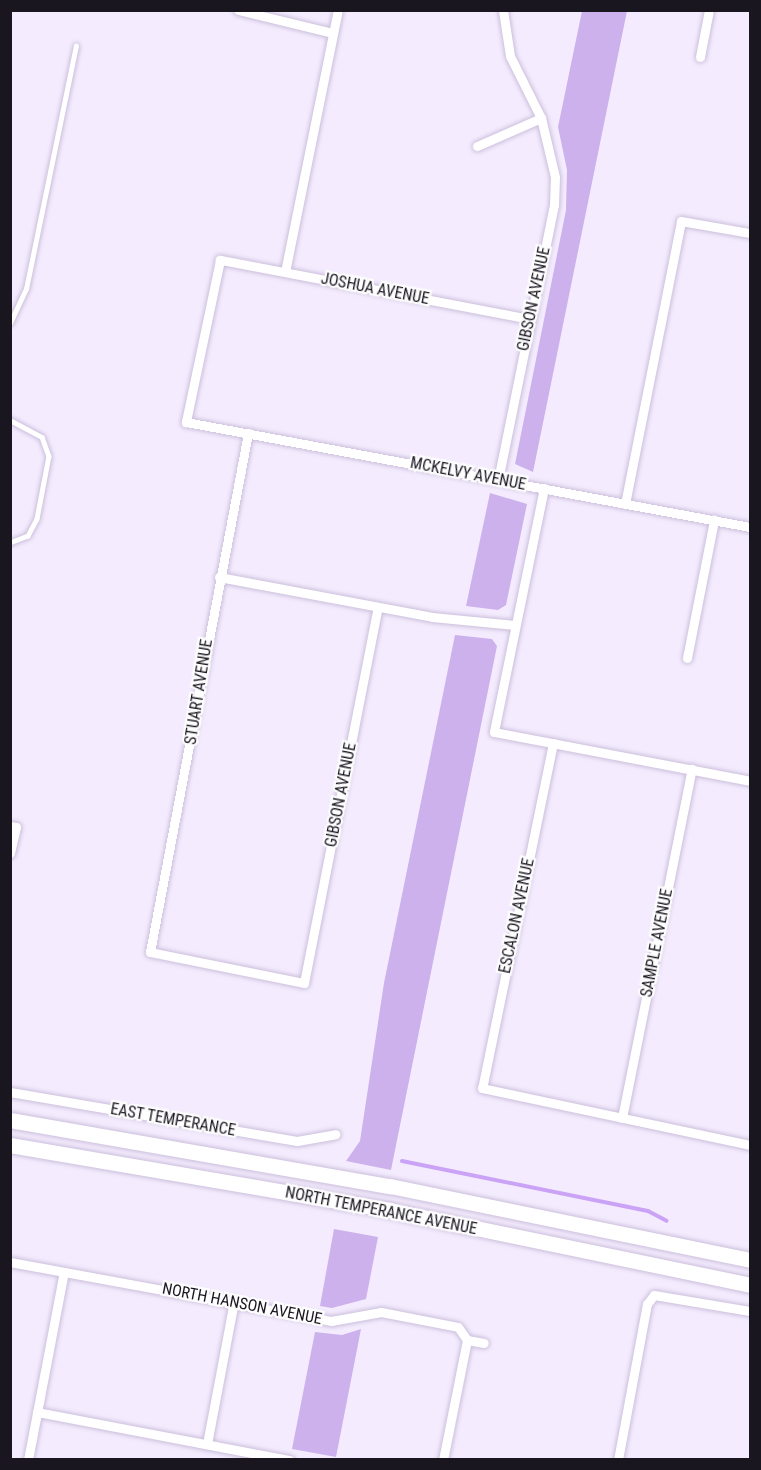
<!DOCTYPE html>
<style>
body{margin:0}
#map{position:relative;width:761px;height:1470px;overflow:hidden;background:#f4ecfe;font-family:"Roboto Condensed",sans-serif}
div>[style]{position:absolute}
.green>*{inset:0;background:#ccb1ec}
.stream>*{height:4px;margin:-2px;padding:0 2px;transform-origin:2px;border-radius:2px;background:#caa3f6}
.roads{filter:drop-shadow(0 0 2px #ccbfdc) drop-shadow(0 0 2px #ccbfdc)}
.service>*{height:4.5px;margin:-2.25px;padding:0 2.25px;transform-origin:2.25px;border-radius:2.25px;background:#fff}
.minor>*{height:9px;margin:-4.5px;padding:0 4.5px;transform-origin:4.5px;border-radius:4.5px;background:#fff}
.primary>*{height:15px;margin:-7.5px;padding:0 7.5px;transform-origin:7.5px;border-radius:7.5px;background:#fff}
span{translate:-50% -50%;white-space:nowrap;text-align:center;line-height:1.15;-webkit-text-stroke:4.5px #fdfdfd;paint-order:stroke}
.street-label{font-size:16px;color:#1a1620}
.frame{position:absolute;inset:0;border:12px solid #1a1620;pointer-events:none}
</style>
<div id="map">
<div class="green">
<i style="clip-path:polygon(582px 11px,627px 11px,533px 472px,515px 464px,566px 210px,567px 170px,558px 127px)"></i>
<i style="clip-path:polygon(490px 493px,527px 504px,506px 605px,498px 610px,466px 606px)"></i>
<i style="clip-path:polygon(455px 635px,492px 639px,497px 646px,391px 1170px,346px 1161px,360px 1141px,384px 983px)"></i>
<i style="clip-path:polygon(334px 1229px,378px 1237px,366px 1299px,332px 1308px,320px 1306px)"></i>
<i style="clip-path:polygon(361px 1329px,336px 1457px,292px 1449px,315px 1332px,342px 1335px)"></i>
</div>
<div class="stream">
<i style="left:402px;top:1161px;width:251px;rotate:11.5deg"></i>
<i style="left:648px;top:1211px;width:21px;rotate:28deg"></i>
</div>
<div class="roads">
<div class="service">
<i style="left:10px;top:323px;width:38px;rotate:-65deg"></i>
<i style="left:26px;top:289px;width:248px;rotate:-78.4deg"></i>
<i style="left:10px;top:420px;width:36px;rotate:28deg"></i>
<i style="left:42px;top:437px;width:20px;rotate:70deg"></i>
<i style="left:49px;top:456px;width:64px;rotate:100.8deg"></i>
<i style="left:37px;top:519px;width:19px;rotate:118deg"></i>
<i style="left:28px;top:536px;width:19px;rotate:159deg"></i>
</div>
<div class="minor">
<i style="left:238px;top:10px;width:98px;rotate:13.6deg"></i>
<i style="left:700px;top:57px;width:48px;rotate:-79.2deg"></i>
<i style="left:477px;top:146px;width:70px;rotate:-23.6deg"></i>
<i style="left:285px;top:272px;width:267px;rotate:-78.6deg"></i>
<i style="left:530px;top:319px;width:316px;rotate:-169.2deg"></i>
<i style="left:220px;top:260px;width:166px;rotate:101.9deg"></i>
<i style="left:186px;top:422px;width:574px;rotate:10.55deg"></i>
<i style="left:248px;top:433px;width:528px;rotate:100.69deg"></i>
<i style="left:150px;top:952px;width:157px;rotate:11.4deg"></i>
<i style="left:304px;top:983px;width:383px;rotate:-78.9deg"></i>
<i style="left:498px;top:480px;width:281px;rotate:-78.5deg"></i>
<i style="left:554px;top:205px;width:28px;rotate:-88deg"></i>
<i style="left:555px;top:177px;width:61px;rotate:-103.3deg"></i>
<i style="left:541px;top:118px;width:69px;rotate:-116.6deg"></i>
<i style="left:510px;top:56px;width:47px;rotate:-98.7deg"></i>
<i style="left:544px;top:488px;width:249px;rotate:101.6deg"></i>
<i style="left:494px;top:732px;width:261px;rotate:10.8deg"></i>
<i style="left:625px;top:504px;width:288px;rotate:-78.8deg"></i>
<i style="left:681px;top:221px;width:70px;rotate:9.9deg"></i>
<i style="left:219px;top:577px;width:217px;rotate:10.6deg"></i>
<i style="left:432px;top:617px;width:83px;rotate:5.5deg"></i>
<i style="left:687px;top:658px;width:141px;rotate:-78.9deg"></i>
<i style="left:553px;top:743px;width:352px;rotate:101.6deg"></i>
<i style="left:482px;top:1088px;width:274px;rotate:12deg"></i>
<i style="left:10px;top:826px;width:6px;rotate:9deg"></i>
<i style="left:16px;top:827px;width:27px;rotate:103deg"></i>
<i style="left:10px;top:1092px;width:291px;rotate:9.7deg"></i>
<i style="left:297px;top:1141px;width:39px;rotate:-10deg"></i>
<i style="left:622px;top:1118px;width:356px;rotate:-78.7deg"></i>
<i style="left:10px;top:1262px;width:326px;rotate:10.4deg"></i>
<i style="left:331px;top:1321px;width:51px;rotate:-10.2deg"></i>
<i style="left:381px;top:1312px;width:78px;rotate:11deg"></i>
<i style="left:458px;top:1327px;width:16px;rotate:55deg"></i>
<i style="left:467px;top:1340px;width:17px;rotate:10deg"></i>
<i style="left:37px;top:1412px;width:257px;rotate:10.8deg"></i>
<i style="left:207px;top:1444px;width:146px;rotate:-79.3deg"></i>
<i style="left:28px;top:1460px;width:191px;rotate:-79.2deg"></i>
<i style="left:443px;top:1460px;width:122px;rotate:-78.7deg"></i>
<i style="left:618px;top:1460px;width:159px;rotate:-79.5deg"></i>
<i style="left:647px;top:1304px;width:11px;rotate:-52deg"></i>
<i style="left:654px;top:1295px;width:97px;rotate:9.5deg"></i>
</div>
<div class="primary">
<i style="left:10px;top:1120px;width:386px;rotate:9.9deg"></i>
<i style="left:390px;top:1186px;width:368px;rotate:11.6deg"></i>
<i style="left:10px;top:1145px;width:385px;rotate:9.7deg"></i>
<i style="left:389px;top:1210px;width:369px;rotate:11.7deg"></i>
</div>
</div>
<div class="street-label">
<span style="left:375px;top:289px;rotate:11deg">JOSHUA AVENUE</span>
<span style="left:534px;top:299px;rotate:-78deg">GIBSON AVENUE</span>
<span style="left:468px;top:474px;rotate:11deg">MCKELVY AVENUE</span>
<span style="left:199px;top:692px;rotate:-81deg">STUART AVENUE</span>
<span style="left:341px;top:795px;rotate:-79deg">GIBSON AVENUE</span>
<span style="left:517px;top:916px;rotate:-78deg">ESCALON AVENUE</span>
<span style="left:657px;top:943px;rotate:-79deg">SAMPLE AVENUE</span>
<span style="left:173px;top:1120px;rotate:10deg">EAST TEMPERANCE</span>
<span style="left:381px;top:1211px;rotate:11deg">NORTH TEMPERANCE AVENUE</span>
<span style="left:242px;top:1304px;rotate:11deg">NORTH HANSON AVENUE</span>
</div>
<div class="frame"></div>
</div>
